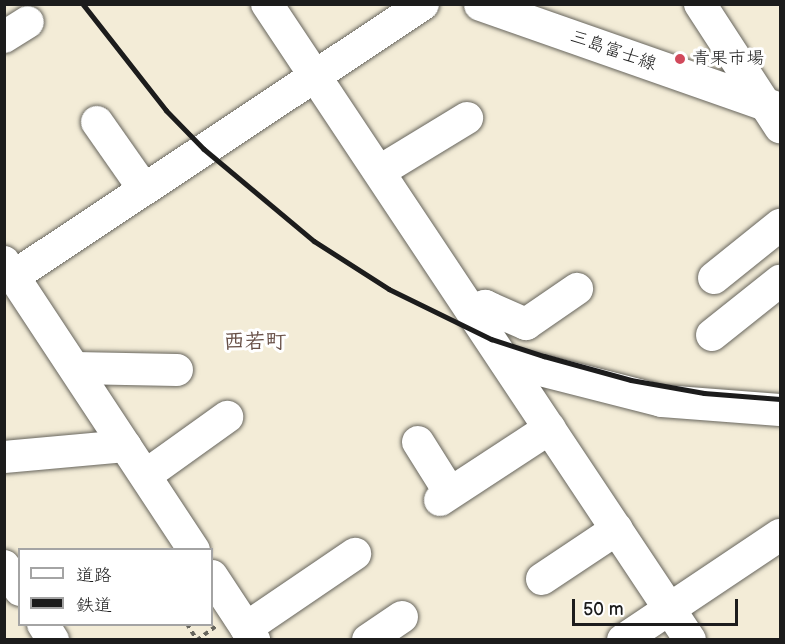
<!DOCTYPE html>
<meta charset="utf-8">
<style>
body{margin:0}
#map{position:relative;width:785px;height:644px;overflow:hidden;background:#f3ecd7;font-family:"Balsamiq Sans","Klee One",sans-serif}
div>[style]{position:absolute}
.path>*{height:4px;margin-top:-2px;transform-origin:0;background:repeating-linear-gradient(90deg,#67655d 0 4.5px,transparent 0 9px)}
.roads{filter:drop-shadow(0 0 2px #67655d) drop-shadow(0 0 2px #67655d)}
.minor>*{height:32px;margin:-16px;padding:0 16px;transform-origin:16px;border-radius:16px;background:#fff}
.major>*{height:33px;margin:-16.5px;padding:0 16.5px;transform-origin:16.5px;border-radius:16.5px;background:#fff}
.rail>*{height:4.5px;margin:-2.25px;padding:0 2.25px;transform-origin:2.25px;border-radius:2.25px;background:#1c1c1c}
.dots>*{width:16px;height:16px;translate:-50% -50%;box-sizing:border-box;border:3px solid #fff;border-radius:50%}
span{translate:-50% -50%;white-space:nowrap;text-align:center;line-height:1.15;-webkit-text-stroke:6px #fff;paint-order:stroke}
.street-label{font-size:18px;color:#1c1c1c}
.poi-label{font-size:18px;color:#1c1c1c}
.left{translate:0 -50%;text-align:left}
.quarter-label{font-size:21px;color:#685047;font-weight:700}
.frame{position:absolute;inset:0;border:6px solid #1c1c1c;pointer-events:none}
.legend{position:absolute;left:18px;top:548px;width:195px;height:78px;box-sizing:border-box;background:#fff;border:2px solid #a4a4a4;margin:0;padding:8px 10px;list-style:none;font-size:18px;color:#1c1c1c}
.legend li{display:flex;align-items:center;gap:12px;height:30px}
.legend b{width:30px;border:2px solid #a4a4a4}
.scale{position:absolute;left:572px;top:599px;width:166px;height:27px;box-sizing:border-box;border:3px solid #1c1c1c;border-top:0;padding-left:8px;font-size:18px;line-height:21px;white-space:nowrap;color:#1c1c1c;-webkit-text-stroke:4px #fff;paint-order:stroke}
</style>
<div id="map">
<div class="path">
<i style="left:187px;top:624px;width:19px;rotate:58deg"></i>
<i style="left:197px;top:640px;width:24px;rotate:-36deg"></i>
</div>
<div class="roads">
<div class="minor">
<i style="left:267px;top:4px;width:764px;rotate:56.37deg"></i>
<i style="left:700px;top:4px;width:147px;rotate:57deg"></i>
<i style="left:4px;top:37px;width:28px;rotate:-32deg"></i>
<i style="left:97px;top:122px;width:82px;rotate:55deg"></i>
<i style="left:380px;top:171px;width:102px;rotate:-31.3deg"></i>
<i style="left:4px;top:262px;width:345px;rotate:56.6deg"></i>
<i style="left:14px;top:276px;width:491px;rotate:-33.6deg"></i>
<i style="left:714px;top:278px;width:85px;rotate:-38.8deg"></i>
<i style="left:472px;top:310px;width:14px;rotate:-17deg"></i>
<i style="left:485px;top:306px;width:45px;rotate:23.7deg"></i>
<i style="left:526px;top:324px;width:62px;rotate:-34.5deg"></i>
<i style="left:712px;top:335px;width:87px;rotate:-38.5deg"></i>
<i style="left:505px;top:361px;width:162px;rotate:14.3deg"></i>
<i style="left:662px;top:401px;width:118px;rotate:4.4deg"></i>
<i style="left:75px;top:368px;width:102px;rotate:1.1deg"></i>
<i style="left:418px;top:442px;width:60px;rotate:57.9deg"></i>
<i style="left:4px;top:457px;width:122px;rotate:-5.2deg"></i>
<i style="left:146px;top:475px;width:100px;rotate:-35.6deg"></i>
<i style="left:440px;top:500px;width:131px;rotate:-33.2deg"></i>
<i style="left:4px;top:566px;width:29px;rotate:56deg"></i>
<i style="left:212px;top:576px;width:77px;rotate:56.7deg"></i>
<i style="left:542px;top:579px;width:90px;rotate:-33.7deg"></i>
<i style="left:43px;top:624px;width:19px;rotate:58deg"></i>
<i style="left:246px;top:628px;width:132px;rotate:-34.2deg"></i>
<i style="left:368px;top:640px;width:41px;rotate:-34.1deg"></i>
<i style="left:623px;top:640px;width:189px;rotate:-33.8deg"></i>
</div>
<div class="major">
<i style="left:480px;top:4px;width:318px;rotate:19.3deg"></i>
</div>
</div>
<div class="rail">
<i style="left:83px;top:4px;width:135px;rotate:51.9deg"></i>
<i style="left:166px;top:110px;width:54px;rotate:45.7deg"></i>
<i style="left:204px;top:149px;width:143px;rotate:39.9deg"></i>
<i style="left:314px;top:241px;width:89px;rotate:32.6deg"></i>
<i style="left:389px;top:289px;width:114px;rotate:26.1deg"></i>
<i style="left:491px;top:339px;width:56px;rotate:17.8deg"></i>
<i style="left:544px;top:356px;width:90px;rotate:15.4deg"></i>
<i style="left:631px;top:380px;width:74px;rotate:10.1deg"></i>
<i style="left:704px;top:393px;width:76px;rotate:4.5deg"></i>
</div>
<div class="dots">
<i style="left:680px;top:59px;background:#d1495b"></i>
</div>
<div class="street-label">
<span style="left:613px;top:51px;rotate:19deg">三島富士線</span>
</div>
<div class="poi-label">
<span class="left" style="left:692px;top:59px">青果市場</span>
</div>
<div class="quarter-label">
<span style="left:255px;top:342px">西若町</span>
</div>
<div class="frame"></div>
<ul class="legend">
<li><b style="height:8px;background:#fff"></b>道路</li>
<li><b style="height:8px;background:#1c1c1c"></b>鉄道</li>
</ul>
<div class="scale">50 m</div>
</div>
